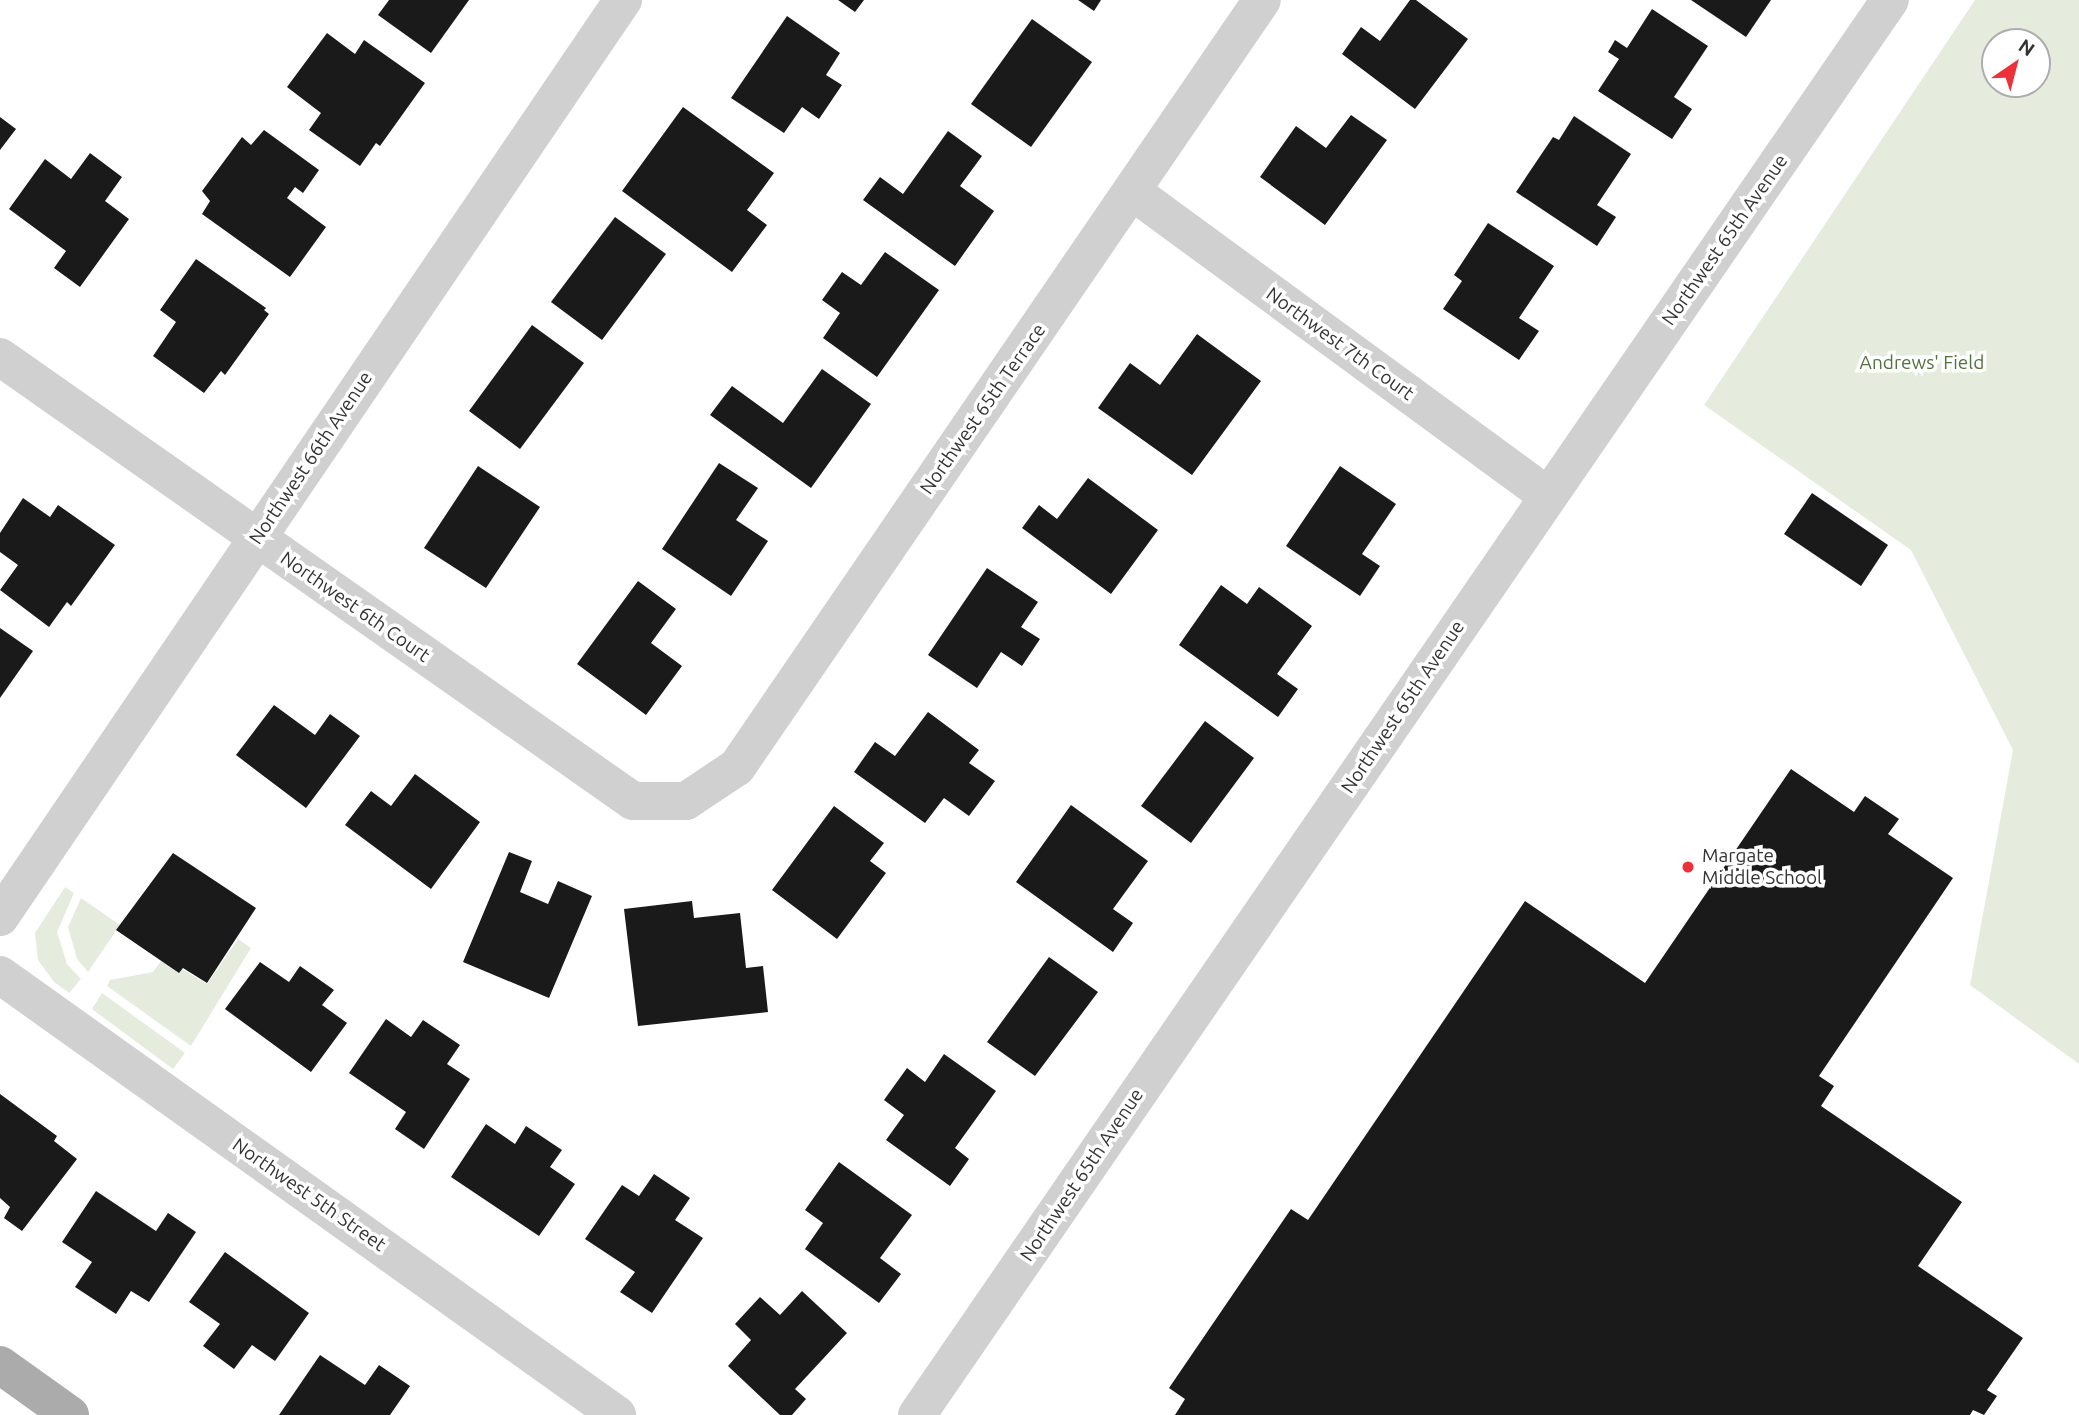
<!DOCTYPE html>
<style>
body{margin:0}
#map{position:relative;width:2079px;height:1415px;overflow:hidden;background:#fff;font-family:Ubuntu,sans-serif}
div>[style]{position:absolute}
.green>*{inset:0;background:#e5ecde}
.building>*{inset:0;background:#1a1a1a}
.minor>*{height:38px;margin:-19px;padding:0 19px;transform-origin:19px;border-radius:19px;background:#d0d0d0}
.tertiary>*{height:38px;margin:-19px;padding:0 19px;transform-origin:19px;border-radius:19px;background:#d0d0d0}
.primary>*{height:38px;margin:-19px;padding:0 19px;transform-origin:19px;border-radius:19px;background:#ababab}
.dots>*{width:19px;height:19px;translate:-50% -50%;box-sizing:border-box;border:4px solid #fff;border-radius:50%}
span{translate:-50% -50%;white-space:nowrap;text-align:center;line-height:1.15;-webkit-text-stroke:7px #fff;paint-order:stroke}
.street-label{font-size:19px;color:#333}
.park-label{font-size:19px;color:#53723d}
.poi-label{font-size:19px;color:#333}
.left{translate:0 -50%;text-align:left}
.north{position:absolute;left:1981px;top:28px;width:70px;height:70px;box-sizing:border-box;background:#fff;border:2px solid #adadad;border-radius:50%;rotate:35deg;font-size:19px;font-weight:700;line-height:28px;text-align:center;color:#333}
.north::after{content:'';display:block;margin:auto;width:24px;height:32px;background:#ec3238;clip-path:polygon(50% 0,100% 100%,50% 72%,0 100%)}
</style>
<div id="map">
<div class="green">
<i style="clip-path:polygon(evenodd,1975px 0,2079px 0,2079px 1064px,1970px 985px,2013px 750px,1911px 550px,1704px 405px,1975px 0,1995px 42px,2037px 42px,2037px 84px,1995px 84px,1995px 42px)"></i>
<i style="clip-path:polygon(65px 887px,74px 893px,57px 932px,67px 964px,81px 979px,69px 993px,54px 982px,38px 960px,35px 933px)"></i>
<i style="clip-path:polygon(81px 898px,120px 925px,88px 972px,77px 959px,68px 927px)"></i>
<i style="clip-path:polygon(238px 939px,251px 948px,191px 1046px,107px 986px,110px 980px,153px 972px,161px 961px,179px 973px,182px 969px,207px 984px)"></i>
<i style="clip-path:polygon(102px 993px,185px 1053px,173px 1069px,92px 1009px)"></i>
</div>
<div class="building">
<i style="clip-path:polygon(389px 0,469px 0,431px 53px,378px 15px)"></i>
<i style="clip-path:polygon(838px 0,864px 0,855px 12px)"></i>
<i style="clip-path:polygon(1078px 0,1101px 0,1094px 11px)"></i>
<i style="clip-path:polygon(1410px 0,1416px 0,1468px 39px,1415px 109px,1342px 54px,1361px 27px,1380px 41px)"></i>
<i style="clip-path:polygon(1691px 0,1771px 0,1746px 37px)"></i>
<i style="clip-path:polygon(1652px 9px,1708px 46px,1674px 97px,1692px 109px,1672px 139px,1598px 91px,1619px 59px,1608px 52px,1615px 40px,1627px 48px)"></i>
<i style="clip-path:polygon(787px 16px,840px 53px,826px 75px,842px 85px,819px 119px,802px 107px,784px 133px,731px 98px)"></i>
<i style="clip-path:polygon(1032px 19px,1092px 62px,1031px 147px,971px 104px)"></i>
<i style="clip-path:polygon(327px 33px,355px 54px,364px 40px,425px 83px,380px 146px,376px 143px,360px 166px,309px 130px,321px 113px,287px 87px)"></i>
<i style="clip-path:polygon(683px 107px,774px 173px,747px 210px,767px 225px,732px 272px,622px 191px)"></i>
<i style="clip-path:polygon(1351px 115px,1387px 140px,1325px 225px,1260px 177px,1296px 126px,1326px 148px)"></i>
<i style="clip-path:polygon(1574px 116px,1631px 154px,1597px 205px,1616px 217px,1597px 246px,1516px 192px,1553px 137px,1559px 140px)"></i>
<i style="clip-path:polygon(0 117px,16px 129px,0 150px)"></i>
<i style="clip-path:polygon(264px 130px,319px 170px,303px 193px,295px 187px,287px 198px,326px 227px,290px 277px,202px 214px,210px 201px,202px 191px,242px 137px,251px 145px)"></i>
<i style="clip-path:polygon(948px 131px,982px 156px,960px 186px,994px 211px,955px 266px,863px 200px,880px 177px,903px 194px)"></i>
<i style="clip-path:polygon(90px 153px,122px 177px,105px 201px,129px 219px,80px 287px,54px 268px,66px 251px,9px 209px,45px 159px,71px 179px)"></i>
<i style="clip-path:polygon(615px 217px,666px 254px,602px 340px,551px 302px)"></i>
<i style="clip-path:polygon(1488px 223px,1554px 266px,1519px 318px,1539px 331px,1519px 360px,1443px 309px,1462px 281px,1454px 275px)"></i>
<i style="clip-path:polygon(885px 252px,939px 290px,877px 377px,823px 338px,840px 313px,822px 300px,842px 272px,861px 285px)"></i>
<i style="clip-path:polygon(196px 259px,266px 308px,264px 310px,269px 314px,225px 375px,221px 371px,204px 393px,153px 356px,176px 322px,160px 310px)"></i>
<i style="clip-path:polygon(532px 325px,584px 363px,520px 449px,469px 411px)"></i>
<i style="clip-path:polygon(1197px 334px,1261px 381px,1192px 475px,1098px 408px,1130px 363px,1160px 385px)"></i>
<i style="clip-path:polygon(822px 369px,871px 404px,811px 488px,710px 415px,732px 386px,783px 423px)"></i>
<i style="clip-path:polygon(719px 463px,758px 488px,736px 520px,768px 541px,731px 596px,662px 549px)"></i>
<i style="clip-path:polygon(478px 466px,540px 507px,486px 588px,424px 548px)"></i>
<i style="clip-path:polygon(1340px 466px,1396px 504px,1362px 554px,1380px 566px,1360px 596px,1286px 546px)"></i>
<i style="clip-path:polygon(1088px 478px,1158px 530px,1111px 594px,1022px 528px,1039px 505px,1057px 519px)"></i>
<i style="clip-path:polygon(1812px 493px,1888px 545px,1861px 586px,1784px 534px)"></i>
<i style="clip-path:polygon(23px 498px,50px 517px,58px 505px,115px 545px,71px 606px,67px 602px,49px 627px,0 590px,18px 565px,0 552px,0 533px)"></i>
<i style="clip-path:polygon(987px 568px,1038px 602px,1021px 627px,1040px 639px,1022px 666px,1001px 652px,977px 688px,928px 655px)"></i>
<i style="clip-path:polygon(638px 581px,676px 609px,651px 643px,682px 666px,646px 715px,577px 664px)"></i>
<i style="clip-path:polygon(1221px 585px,1247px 604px,1259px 587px,1312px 626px,1277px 674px,1298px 689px,1278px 717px,1179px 645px)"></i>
<i style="clip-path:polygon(0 628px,33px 651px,0 698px)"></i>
<i style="clip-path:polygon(274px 705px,315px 735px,330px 714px,360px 736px,306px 808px,236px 755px)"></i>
<i style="clip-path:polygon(928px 712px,979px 750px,969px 763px,995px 781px,969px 816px,944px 798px,925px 823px,854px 772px,875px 742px,895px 756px)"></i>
<i style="clip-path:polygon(1205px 721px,1254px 758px,1191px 843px,1141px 806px)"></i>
<i style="clip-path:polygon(1791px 769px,1854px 812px,1865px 796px,1899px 819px,1888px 834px,1953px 878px,1819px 1076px,1834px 1086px,1821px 1106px,1962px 1202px,1918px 1266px,2023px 1338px,1987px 1390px,1997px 1396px,1984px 1415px,1973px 1410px,1970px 1415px,1175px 1415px,1185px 1399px,1169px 1388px,1291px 1209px,1308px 1220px,1525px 901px,1645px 983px)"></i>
<i style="clip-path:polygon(415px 774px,480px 822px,431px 889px,345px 825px,371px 791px,391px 806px)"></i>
<i style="clip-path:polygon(1071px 805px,1148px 861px,1113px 909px,1133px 923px,1113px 952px,1016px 882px)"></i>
<i style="clip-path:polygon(834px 806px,884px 843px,870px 861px,886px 873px,837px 939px,772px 890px)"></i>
<i style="clip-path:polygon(509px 852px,532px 861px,520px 892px,548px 904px,558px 881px,592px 896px,549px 998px,463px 962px)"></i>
<i style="clip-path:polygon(173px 853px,256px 908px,207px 983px,183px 968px,179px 973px,116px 930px)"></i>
<i style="clip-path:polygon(692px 901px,694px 918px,740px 913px,746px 968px,763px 966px,768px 1012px,638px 1026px,624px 909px)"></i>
<i style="clip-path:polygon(1049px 957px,1098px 992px,1035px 1076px,987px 1042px)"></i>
<i style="clip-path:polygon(260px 962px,289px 982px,300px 966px,334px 990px,322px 1005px,347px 1023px,311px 1072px,225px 1009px)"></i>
<i style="clip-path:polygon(386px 1019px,411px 1037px,423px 1020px,460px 1045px,447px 1064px,470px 1079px,424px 1149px,395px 1129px,406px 1112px,349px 1073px)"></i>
<i style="clip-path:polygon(944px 1054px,996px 1091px,955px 1148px,969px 1159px,950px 1186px,886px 1140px,904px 1115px,884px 1100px,907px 1068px,925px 1082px)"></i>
<i style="clip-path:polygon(0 1094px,57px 1136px,54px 1141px,77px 1159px,22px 1231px,4px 1218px,10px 1207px,0 1198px)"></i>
<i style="clip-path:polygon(486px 1124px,515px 1144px,526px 1126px,562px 1150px,550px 1167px,575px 1184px,539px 1236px,451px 1177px)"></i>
<i style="clip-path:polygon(839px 1162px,912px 1215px,880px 1258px,901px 1274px,879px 1303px,805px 1249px,823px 1223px,805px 1210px)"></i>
<i style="clip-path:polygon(654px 1174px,690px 1198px,675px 1220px,703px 1238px,652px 1313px,620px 1292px,635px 1272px,585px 1239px,622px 1185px,639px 1196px)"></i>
<i style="clip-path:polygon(96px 1191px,156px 1231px,168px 1213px,196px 1232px,149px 1302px,131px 1291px,116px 1314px,75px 1287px,92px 1262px,62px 1242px)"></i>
<i style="clip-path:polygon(225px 1252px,309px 1313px,275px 1361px,252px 1345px,234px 1369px,203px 1346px,220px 1324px,189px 1302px)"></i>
<i style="clip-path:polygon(802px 1291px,847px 1333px,795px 1389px,806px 1399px,792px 1415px,780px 1415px,728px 1366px,751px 1340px,735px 1324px,760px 1297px,780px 1315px)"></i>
<i style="clip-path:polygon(320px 1355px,365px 1385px,379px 1365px,410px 1386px,390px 1415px,279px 1415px)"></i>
</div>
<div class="minor">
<i style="left:1133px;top:192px;width:514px;rotate:36.22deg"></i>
<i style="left:0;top:357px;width:773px;rotate:35.05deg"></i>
<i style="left:633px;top:801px;width:53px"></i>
<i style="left:686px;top:801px;width:61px;rotate:-33.7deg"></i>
<i style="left:737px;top:767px;width:929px;rotate:-55.61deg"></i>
<i style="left:0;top:975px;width:758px;rotate:35.49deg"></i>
<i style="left:917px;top:1415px;width:1717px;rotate:-55.49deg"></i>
</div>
<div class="tertiary">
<i style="left:0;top:917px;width:1109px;rotate:-55.81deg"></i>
</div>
<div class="primary">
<i style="left:0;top:1365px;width:86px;rotate:35.5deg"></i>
</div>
<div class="dots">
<i style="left:1688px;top:867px;background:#ec3238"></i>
</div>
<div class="street-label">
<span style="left:1725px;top:240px;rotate:-55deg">Northwest 65th Avenue</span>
<span style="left:1340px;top:344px;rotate:36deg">Northwest 7th Court</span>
<span style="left:983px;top:409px;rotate:-55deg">Northwest 65th Terrace</span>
<span style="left:311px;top:458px;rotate:-56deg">Northwest 66th Avenue</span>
<span style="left:355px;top:607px;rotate:35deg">Northwest 6th Court</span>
<span style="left:1403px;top:707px;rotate:-56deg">Northwest 65th Avenue</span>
<span style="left:1082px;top:1175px;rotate:-56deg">Northwest 65th Avenue</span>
<span style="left:309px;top:1195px;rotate:35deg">Northwest 5th Street</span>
</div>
<div class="park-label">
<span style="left:1922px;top:363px">Andrews' Field</span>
</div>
<div class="poi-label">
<span class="left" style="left:1702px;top:867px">Margate<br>Middle School</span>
</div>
<div class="north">N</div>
</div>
